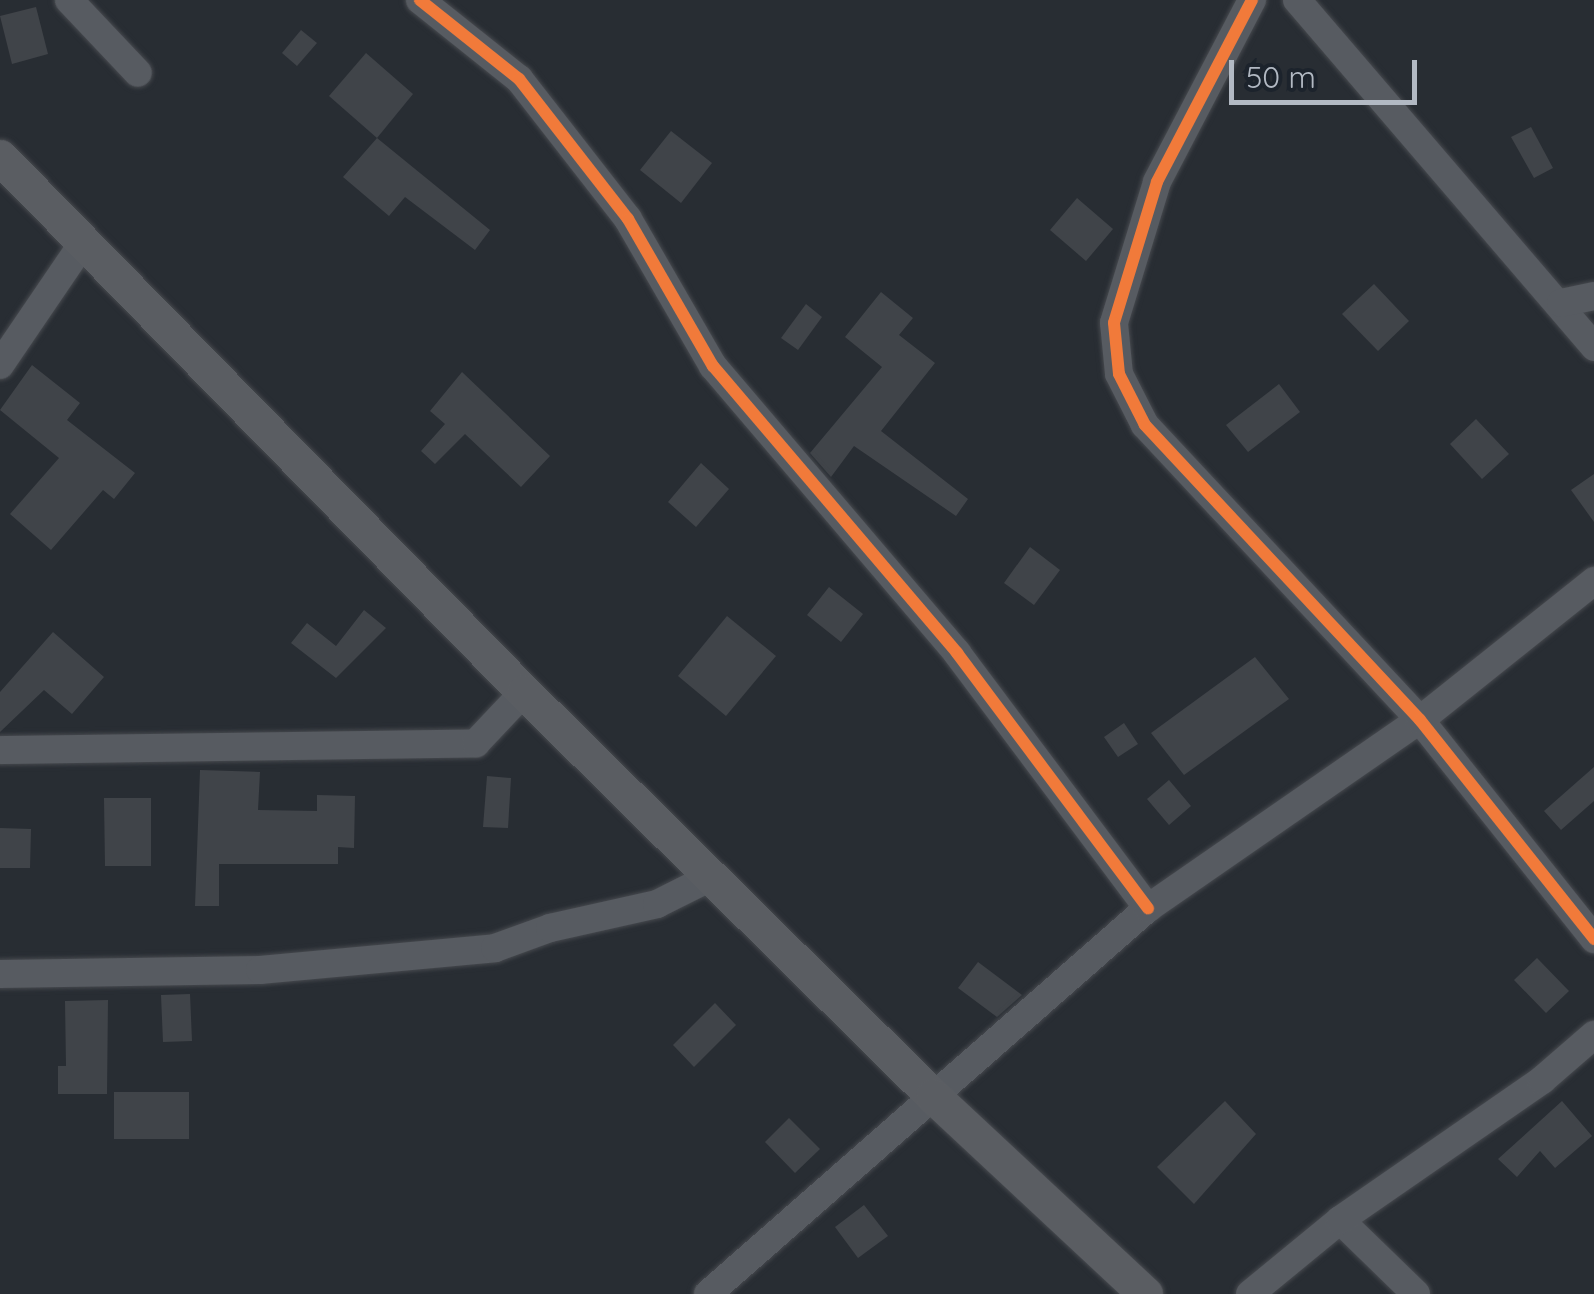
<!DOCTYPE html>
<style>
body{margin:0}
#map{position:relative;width:1594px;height:1294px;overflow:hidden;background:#282d33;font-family:Quicksand,sans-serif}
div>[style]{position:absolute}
.building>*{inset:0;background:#404449}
.roads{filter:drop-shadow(0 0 2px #46494e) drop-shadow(0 0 2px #46494e)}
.minor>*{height:28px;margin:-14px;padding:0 14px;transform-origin:14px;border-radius:14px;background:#575b61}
.major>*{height:35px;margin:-17.5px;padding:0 17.5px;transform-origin:17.5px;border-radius:17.5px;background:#5a5d62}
.cycleway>*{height:12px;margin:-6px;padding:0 6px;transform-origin:6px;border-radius:6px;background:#f17a3a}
span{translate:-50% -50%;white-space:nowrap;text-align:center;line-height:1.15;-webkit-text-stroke:10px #1c232c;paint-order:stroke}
.scale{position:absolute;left:1229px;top:60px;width:188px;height:45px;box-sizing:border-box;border:5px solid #b2b9c3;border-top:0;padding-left:12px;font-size:30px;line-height:35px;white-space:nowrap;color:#b2b9c3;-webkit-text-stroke:8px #1c232c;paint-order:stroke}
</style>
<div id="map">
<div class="building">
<i style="clip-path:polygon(36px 7px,48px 54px,12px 64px,0 16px)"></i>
<i style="clip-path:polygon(301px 30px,317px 43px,297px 66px,282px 53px)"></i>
<i style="clip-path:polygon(366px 53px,413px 94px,377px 138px,329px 96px)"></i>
<i style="clip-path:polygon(1531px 127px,1553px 168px,1534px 178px,1511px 137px)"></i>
<i style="clip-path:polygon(671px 131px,712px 163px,681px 203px,640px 170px)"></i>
<i style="clip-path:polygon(377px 138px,490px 230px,475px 250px,405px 197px,389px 216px,343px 177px)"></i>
<i style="clip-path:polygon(1077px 198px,1113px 229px,1086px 261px,1050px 230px)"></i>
<i style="clip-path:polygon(1374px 284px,1409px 321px,1378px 351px,1342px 314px)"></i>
<i style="clip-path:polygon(881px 292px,913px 318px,899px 335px,935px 363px,881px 431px,968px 499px,956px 516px,854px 446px,831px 477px,810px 453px,882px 367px,845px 337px)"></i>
<i style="clip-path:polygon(806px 304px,822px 317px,798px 350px,781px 338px)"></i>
<i style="clip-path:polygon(32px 365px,80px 403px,67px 420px,135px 473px,114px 499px,103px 490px,51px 550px,10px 514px,59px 458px,0 410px)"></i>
<i style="clip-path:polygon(462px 372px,550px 456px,521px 487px,465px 434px,435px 464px,421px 451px,445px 424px,430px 411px)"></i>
<i style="clip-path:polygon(1279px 384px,1300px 412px,1248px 452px,1226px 425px)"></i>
<i style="clip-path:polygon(1476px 419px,1509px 454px,1482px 479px,1450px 444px)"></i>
<i style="clip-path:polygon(701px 463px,729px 489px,696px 527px,668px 502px)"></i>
<i style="clip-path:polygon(1594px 474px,1594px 522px,1571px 490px)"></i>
<i style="clip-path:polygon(1030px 547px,1060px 570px,1034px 605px,1004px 583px)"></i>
<i style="clip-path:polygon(829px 587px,863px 614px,841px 642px,807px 615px)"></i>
<i style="clip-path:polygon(364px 610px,386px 628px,336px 678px,291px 643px,307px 623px,336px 646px)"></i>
<i style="clip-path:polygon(727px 616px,776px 656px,726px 716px,678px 676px)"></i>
<i style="clip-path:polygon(53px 632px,104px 677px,72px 714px,44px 690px,0 732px,0 692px)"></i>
<i style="clip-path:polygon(1255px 657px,1289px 699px,1184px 775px,1151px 733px)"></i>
<i style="clip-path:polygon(1124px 723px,1138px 744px,1118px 757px,1104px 737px)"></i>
<i style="clip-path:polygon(1594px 767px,1594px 801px,1561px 830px,1544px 811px)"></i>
<i style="clip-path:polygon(200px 770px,260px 772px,258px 810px,317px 811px,317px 795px,355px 796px,354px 848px,338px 847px,338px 864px,219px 864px,219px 906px,195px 906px)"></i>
<i style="clip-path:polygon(487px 776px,511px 778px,508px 828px,483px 827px)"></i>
<i style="clip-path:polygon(1169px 780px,1191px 806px,1169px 825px,1147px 799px)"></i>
<i style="clip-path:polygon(104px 798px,151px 798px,151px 866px,105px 866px)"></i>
<i style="clip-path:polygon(0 828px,31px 829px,30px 868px,0 868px)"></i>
<i style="clip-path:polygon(1537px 958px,1569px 991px,1546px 1013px,1514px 980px)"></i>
<i style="clip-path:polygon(978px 962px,1022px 995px,997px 1017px,958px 988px)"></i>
<i style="clip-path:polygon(190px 994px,192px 1041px,163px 1042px,161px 995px)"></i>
<i style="clip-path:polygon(108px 1000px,107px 1094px,58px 1094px,58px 1066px,66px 1066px,65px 1001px)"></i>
<i style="clip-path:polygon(715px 1003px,736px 1025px,694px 1067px,673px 1045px)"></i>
<i style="clip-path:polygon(114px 1092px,189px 1092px,189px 1139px,114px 1139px)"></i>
<i style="clip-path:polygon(1225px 1101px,1256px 1134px,1194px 1204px,1157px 1167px)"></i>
<i style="clip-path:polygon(1562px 1101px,1592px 1136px,1555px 1168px,1540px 1151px,1517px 1177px,1498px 1159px)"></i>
<i style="clip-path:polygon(789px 1118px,820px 1149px,795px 1173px,765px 1142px)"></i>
<i style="clip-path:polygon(864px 1205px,888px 1236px,858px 1258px,835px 1227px)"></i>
</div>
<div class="roads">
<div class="minor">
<i style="left:69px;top:0;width:100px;rotate:46.6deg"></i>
<i style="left:420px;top:0;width:127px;rotate:38.6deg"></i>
<i style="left:519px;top:79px;width:177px;rotate:52.1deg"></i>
<i style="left:628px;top:219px;width:170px;rotate:60deg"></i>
<i style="left:713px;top:366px;width:377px;rotate:49.6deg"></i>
<i style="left:957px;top:653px;width:319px;rotate:53.2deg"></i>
<i style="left:1252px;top:0;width:205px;rotate:117.6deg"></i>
<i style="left:1157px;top:182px;width:147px;rotate:107deg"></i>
<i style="left:1114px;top:323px;width:51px;rotate:84.4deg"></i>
<i style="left:1119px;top:374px;width:57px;rotate:63deg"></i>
<i style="left:1145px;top:425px;width:403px;rotate:47deg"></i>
<i style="left:1420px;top:720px;width:280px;rotate:51.5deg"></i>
<i style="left:1297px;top:0;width:457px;rotate:49.4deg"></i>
<i style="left:1561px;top:303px;width:34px;rotate:-12deg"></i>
<i style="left:0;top:365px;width:148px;rotate:-55.8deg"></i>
<i style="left:0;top:750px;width:476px;rotate:-0.8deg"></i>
<i style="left:476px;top:743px;width:70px;rotate:-46.7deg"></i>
<i style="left:0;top:974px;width:260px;rotate:-0.9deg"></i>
<i style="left:260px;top:970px;width:236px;rotate:-5.3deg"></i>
<i style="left:495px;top:948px;width:59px;rotate:-20deg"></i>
<i style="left:550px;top:928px;width:110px;rotate:-12.6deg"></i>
<i style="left:657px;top:904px;width:60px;rotate:-26.6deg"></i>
<i style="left:1340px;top:1220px;width:106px;rotate:44.2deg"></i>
<i style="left:708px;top:1294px;width:585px;rotate:-41.26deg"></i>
<i style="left:1148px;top:908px;width:331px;rotate:-34.7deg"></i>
<i style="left:1420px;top:720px;width:223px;rotate:-38.6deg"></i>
<i style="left:1250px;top:1294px;width:117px;rotate:-39.4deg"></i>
<i style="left:1340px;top:1220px;width:246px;rotate:-34.7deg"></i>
<i style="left:1542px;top:1080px;width:69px;rotate:-40.9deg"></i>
</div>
<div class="major">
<i style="left:0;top:157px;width:749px;rotate:45.6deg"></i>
<i style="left:524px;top:692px;width:575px;rotate:44.65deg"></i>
<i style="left:933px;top:1096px;width:290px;rotate:43deg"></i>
</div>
</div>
<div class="cycleway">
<i style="left:420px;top:0;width:127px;rotate:38.6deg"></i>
<i style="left:519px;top:79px;width:177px;rotate:52.1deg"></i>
<i style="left:628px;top:219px;width:170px;rotate:60deg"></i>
<i style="left:713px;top:366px;width:377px;rotate:49.6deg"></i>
<i style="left:957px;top:653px;width:319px;rotate:53.2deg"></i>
<i style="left:1252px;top:0;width:205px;rotate:117.6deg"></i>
<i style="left:1157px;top:182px;width:147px;rotate:107deg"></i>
<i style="left:1114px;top:323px;width:51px;rotate:84.4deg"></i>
<i style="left:1119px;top:374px;width:57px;rotate:63deg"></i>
<i style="left:1145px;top:425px;width:403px;rotate:47deg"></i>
<i style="left:1420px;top:720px;width:280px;rotate:51.5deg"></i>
</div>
<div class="scale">50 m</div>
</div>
